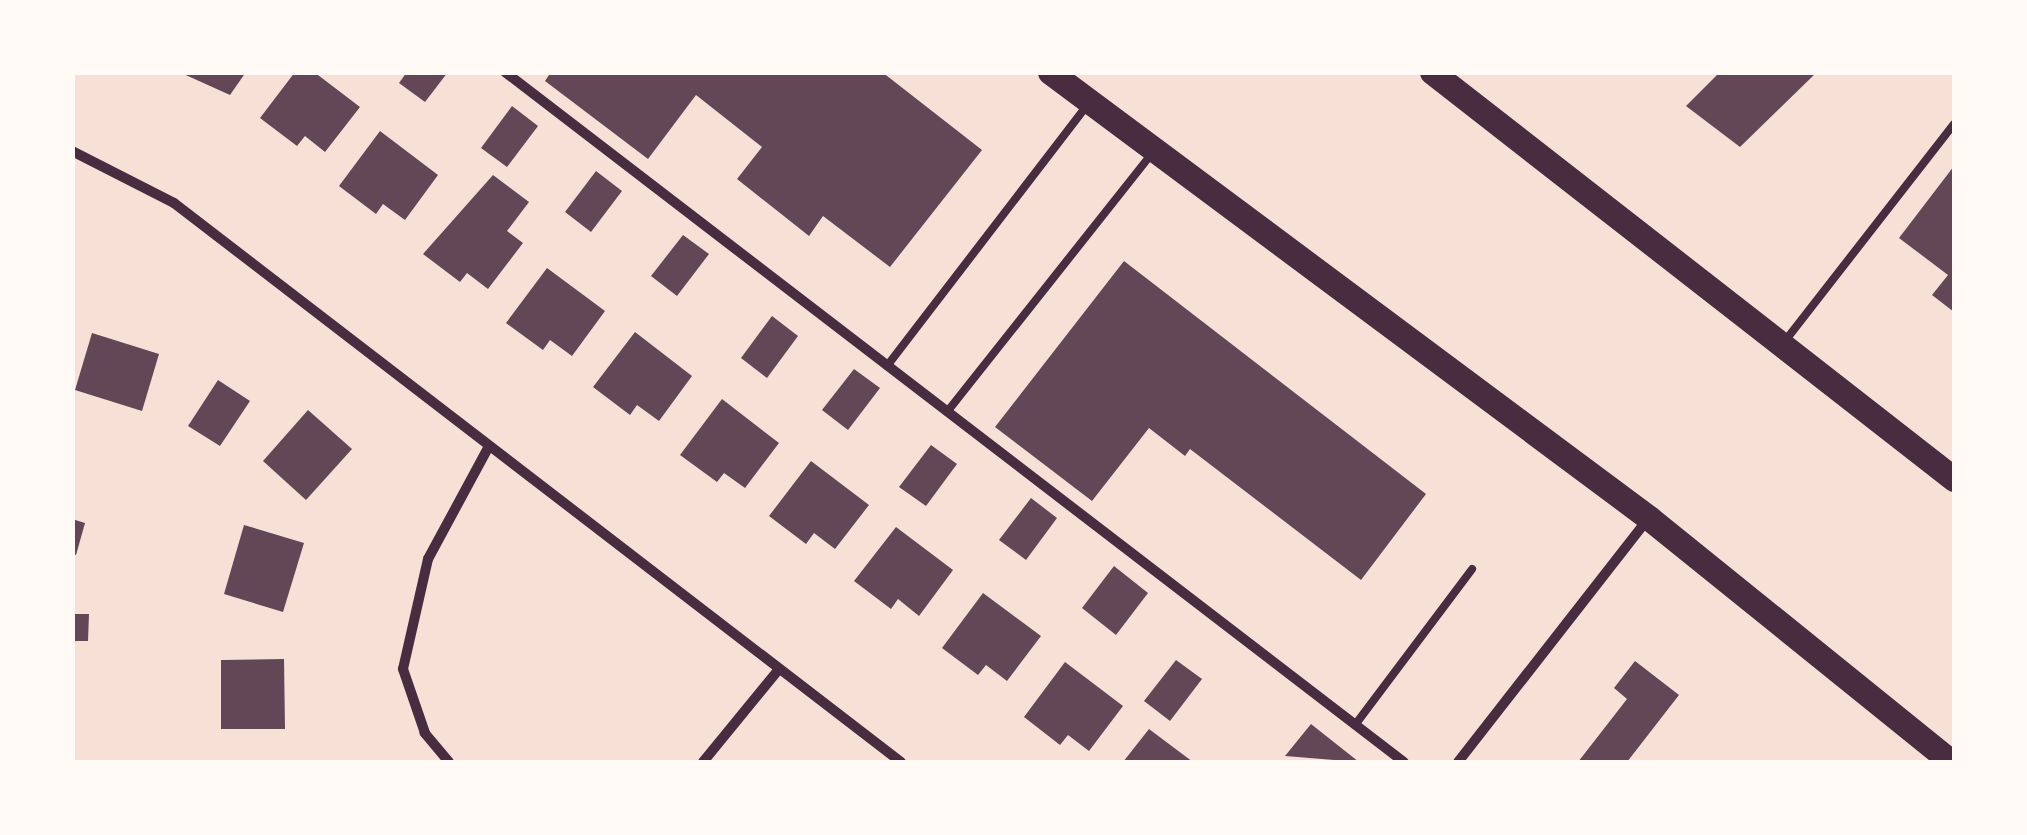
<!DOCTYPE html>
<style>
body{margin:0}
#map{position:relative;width:2027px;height:835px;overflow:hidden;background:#f7e1d7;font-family:"Fira Sans Condensed",sans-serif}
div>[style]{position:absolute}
.building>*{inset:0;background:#644757}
.service>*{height:8px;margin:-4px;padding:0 4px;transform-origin:4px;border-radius:4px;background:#4a2c40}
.minor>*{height:10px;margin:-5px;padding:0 5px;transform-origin:5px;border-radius:5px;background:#4a2c40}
.primary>*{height:25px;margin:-12.5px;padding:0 12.5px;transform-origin:12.5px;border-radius:12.5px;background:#4a2c40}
span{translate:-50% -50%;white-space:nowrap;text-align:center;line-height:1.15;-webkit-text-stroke:9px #fffaf5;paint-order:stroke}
.frame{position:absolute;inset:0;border:75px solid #fffaf5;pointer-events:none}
</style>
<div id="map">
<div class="building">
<i style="clip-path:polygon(179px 72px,246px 72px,230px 95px)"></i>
<i style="clip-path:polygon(295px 72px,314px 72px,360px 107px,325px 152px,305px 136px,297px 146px,260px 118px)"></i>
<i style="clip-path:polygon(407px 72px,448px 72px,425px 102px,399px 83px)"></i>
<i style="clip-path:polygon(551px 72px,882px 72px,982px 150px,890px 267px,823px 216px,809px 236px,737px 179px,762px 147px,696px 95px,648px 159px,545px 81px)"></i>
<i style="clip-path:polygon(1720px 72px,1817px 72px,1740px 147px,1686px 106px)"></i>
<i style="clip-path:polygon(512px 106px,538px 126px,507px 167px,481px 148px)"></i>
<i style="clip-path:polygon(380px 131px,438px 175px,405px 220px,383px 204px,376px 214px,339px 186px)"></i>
<i style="clip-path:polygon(1954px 166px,1954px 312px,1932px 295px,1948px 275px,1899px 238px)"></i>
<i style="clip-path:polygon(596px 171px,622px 191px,591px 232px,565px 212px)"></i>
<i style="clip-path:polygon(493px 175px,529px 202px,507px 231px,523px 243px,488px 289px,467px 273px,460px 282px,423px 254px)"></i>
<i style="clip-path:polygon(683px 235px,709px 254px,677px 296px,651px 276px)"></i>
<i style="clip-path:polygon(1124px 261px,1426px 494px,1361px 580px,1190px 449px,1185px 456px,1149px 428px,1092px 501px,995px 427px)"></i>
<i style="clip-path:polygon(547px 268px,605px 311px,572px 356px,550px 340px,543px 350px,506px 323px)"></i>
<i style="clip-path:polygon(772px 316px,798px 336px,767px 378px,741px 358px)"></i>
<i style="clip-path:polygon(635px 332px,692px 376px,659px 421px,637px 405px,630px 415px,593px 387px)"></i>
<i style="clip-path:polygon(92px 333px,159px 354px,142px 411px,75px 390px)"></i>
<i style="clip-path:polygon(854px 369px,880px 388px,848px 430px,822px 410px)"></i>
<i style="clip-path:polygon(218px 380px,250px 401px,220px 446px,188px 426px)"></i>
<i style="clip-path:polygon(722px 399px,779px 443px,745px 488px,724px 473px,717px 482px,680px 455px)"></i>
<i style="clip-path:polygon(308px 410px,352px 449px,306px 500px,263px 461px)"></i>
<i style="clip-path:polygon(931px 445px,957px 464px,926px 506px,899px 487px)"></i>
<i style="clip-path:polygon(811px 461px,869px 505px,835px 549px,814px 533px,806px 544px,769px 516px)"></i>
<i style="clip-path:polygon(1031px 498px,1057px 518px,1026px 560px,999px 540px)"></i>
<i style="clip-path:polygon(72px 519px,85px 523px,76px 555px,72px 554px)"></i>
<i style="clip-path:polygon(244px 525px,304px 543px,283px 612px,224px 594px)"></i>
<i style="clip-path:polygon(896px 527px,953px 570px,919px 616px,898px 599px,891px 609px,854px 581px)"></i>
<i style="clip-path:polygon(1114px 566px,1148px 593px,1116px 635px,1082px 608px)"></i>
<i style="clip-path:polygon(983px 593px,1041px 636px,1007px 681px,986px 665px,978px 675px,942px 648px)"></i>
<i style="clip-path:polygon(72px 614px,89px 614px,88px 641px,72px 641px)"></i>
<i style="clip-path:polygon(284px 659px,285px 729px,221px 729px,221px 660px)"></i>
<i style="clip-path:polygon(1176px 660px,1202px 679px,1170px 721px,1144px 701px)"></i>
<i style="clip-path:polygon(1635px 661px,1679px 695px,1627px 762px,1578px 762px,1627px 699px,1614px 688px)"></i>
<i style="clip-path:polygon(1065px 662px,1123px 706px,1089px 751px,1068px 735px,1060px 745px,1024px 717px)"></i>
<i style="clip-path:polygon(1311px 724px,1359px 762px,1285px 756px)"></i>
<i style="clip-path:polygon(1149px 729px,1193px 762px,1123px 762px)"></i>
</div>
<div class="service">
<i style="left:1785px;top:341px;width:275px;rotate:-52.1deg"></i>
<i style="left:887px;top:366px;width:329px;rotate:-52.5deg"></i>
<i style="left:947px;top:412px;width:330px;rotate:-51.6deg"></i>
<i style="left:1355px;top:725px;width:195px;rotate:-53.1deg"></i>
</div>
<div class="minor">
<i style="left:505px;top:72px;width:1133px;rotate:37.51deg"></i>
<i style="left:72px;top:151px;width:114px;rotate:27deg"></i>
<i style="left:174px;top:203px;width:917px;rotate:37.56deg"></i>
<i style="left:449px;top:762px;width:38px;rotate:-130deg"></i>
<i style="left:425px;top:733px;width:68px;rotate:-109deg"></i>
<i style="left:403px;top:669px;width:113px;rotate:-77.2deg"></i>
<i style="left:428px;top:559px;width:126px;rotate:-61.6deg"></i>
<i style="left:703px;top:762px;width:120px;rotate:-50.7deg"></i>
<i style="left:1458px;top:762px;width:308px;rotate:-52deg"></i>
</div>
<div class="primary">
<i style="left:1050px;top:72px;width:747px;rotate:36.67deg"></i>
<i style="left:1649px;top:518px;width:388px;rotate:38.9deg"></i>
<i style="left:1432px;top:72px;width:662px;rotate:37.94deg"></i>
</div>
<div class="frame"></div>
</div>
